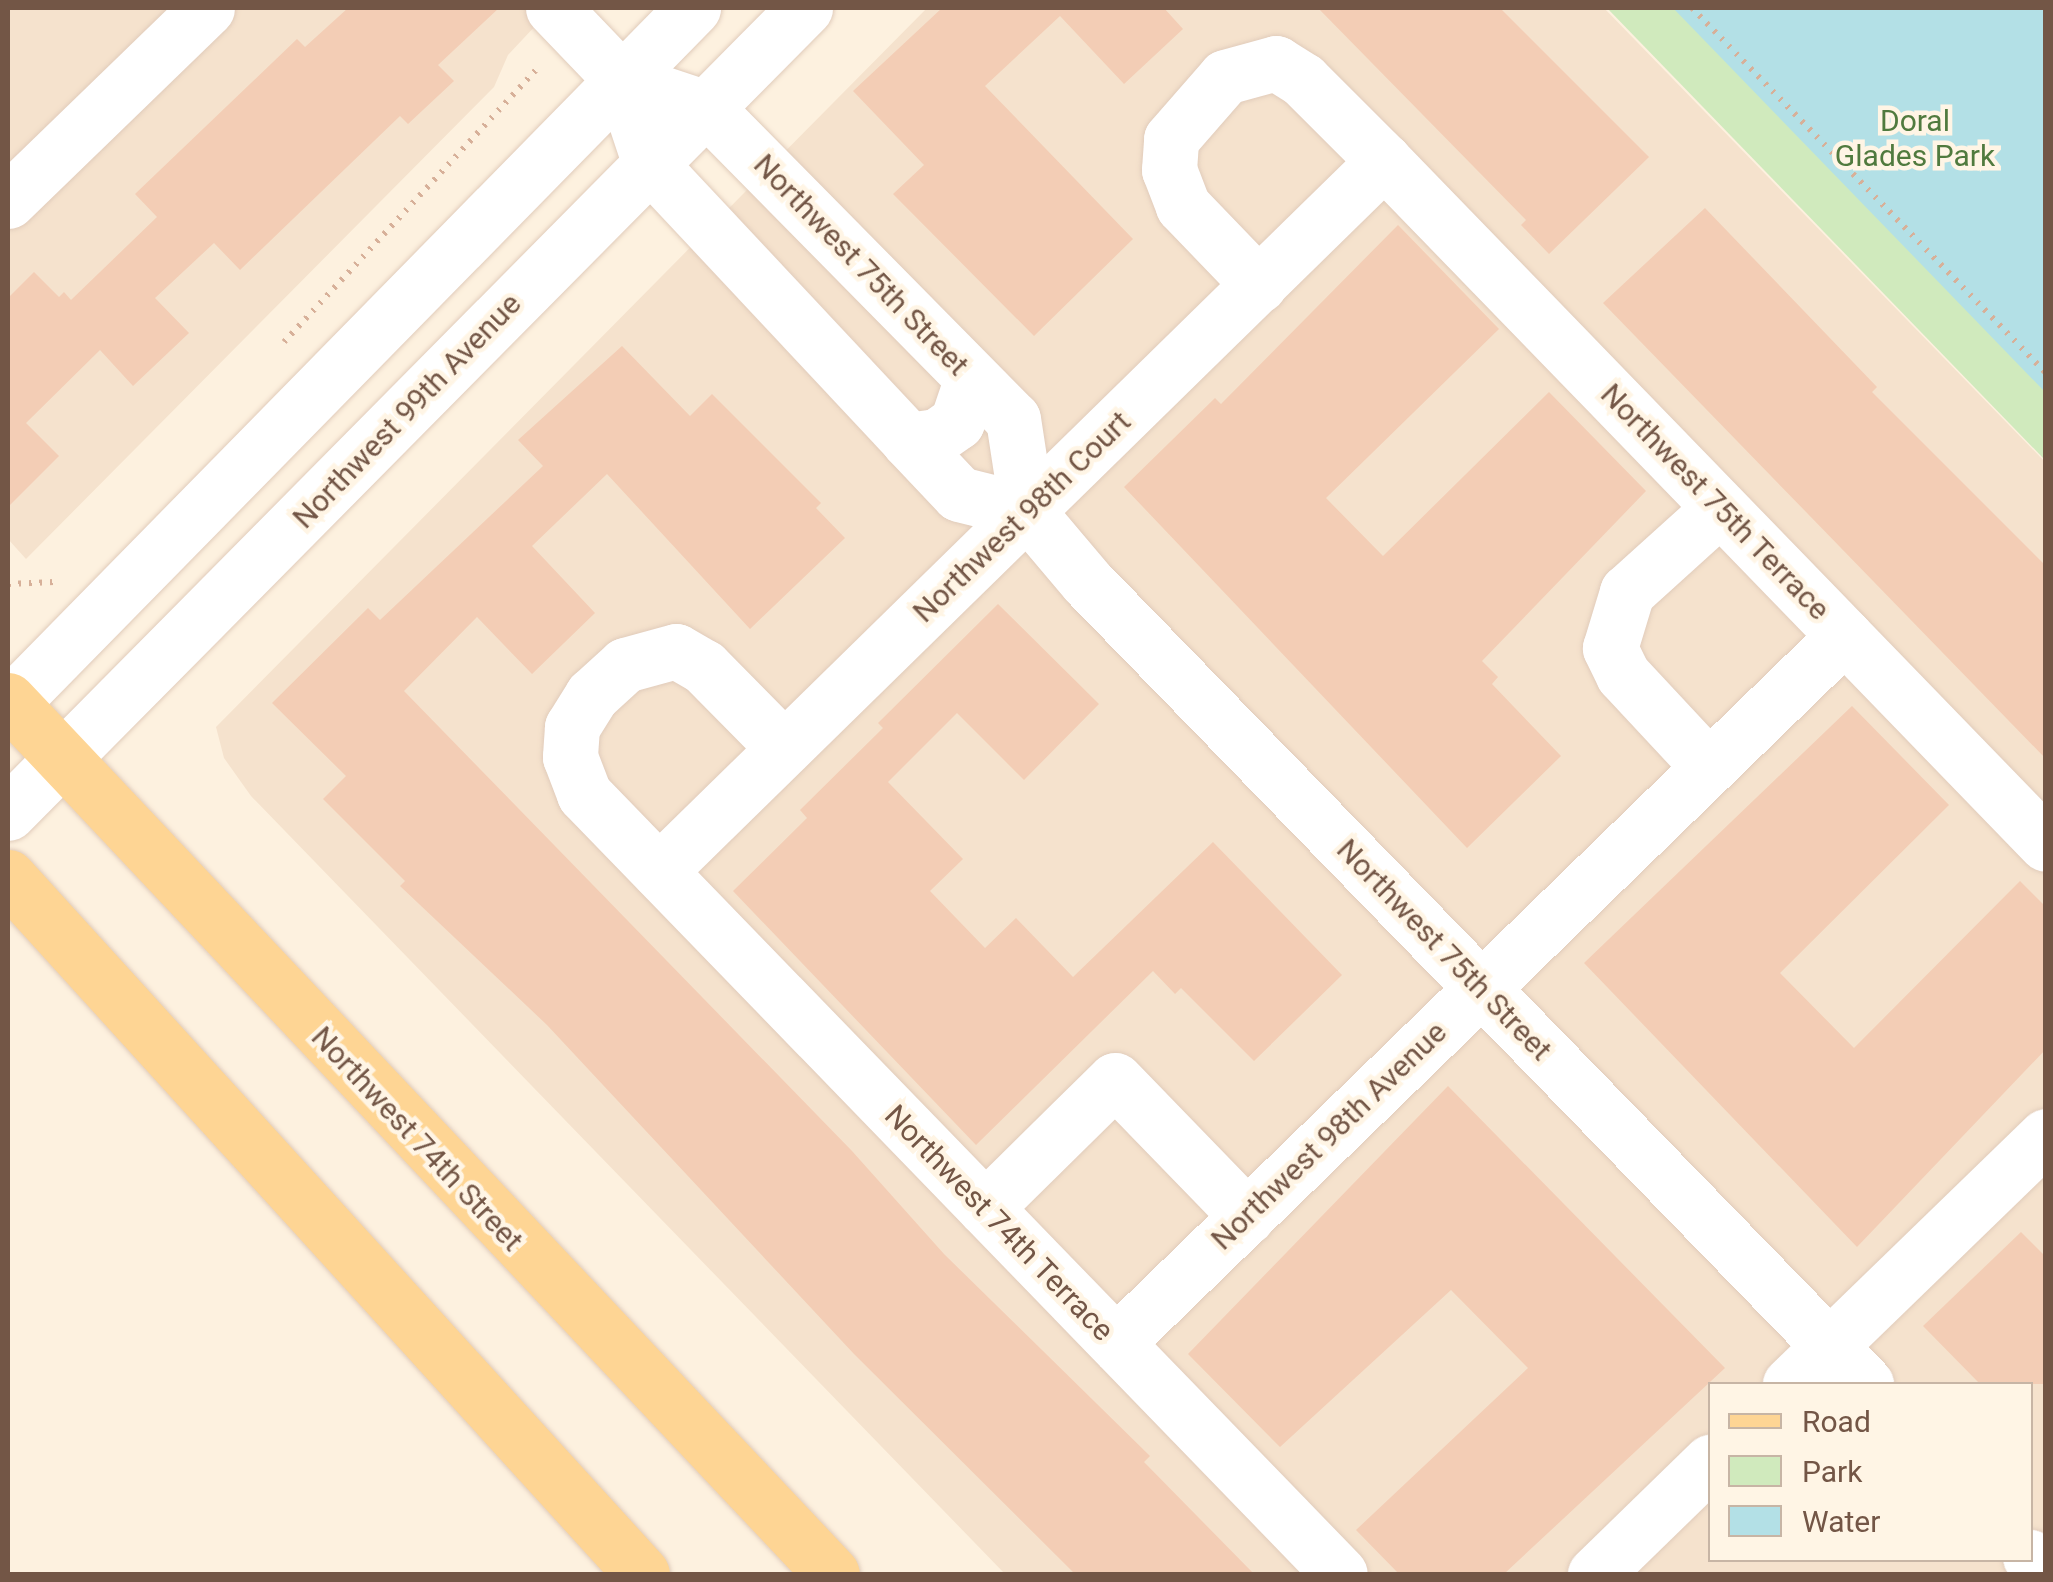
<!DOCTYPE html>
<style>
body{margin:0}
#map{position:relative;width:2053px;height:1582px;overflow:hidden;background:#fdf1df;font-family:Roboto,sans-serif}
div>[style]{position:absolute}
.residential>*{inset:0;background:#f5e2cd}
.green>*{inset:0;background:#d0eabd}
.water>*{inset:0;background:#b3e0e6}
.building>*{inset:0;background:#f3cdb5}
.path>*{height:6px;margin-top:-3px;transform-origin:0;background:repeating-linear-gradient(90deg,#d7b099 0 2.5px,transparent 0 10.5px)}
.roads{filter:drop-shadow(0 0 2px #e1ccbb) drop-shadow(0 0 2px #e1ccbb)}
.minor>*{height:55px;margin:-27.5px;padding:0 27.5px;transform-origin:27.5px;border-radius:27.5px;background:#fff}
.primary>*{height:55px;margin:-27.5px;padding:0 27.5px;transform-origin:27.5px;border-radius:27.5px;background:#fed594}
span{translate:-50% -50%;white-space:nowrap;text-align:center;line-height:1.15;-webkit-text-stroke:9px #fff5e5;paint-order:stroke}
.park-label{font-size:30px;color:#507a3e}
.street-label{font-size:30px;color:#735646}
.frame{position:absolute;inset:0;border:10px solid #735646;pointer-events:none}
.legend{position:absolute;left:1708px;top:1382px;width:325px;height:180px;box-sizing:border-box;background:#fff5e5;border:2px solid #c7b5a5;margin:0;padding:12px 18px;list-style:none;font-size:30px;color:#735646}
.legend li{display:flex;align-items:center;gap:20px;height:50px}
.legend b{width:50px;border:2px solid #c7b5a5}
</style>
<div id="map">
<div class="residential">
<i style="clip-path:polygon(8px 8px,552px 8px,508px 55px,494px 87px,26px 559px,8px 539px)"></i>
<i style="clip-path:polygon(evenodd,927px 8px,1604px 8px,2045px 462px,2045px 1574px,1005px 1574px,251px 796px,224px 758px,216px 727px,927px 8px,1710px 1384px,2030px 1384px,2030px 1560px,1710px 1560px,1710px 1384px)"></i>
</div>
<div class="green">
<i style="clip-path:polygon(1607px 8px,2045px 8px,2045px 460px)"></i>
</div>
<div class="water">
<i style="clip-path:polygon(1673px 8px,2045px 8px,2045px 392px)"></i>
</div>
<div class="building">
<i style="clip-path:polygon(348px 8px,499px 8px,438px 65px,454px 81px,408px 124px,400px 116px,240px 270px,214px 243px,155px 298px,189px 333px,133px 386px,100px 350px,26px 423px,59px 456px,8px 507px,8px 298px,34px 272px,59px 297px,64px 292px,71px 300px,157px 217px,135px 194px,297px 39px,305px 47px)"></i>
<i style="clip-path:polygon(942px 8px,1164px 8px,1183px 29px,1124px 84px,1060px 16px,985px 86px,1133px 239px,1034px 336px,893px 194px,924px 165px,853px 91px)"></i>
<i style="clip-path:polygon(1318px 8px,1500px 8px,1649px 157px,1549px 254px,1521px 225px,1526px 220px)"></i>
<i style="clip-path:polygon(1705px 208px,1877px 387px,1872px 392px,2046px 566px,2046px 759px,1603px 303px)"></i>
<i style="clip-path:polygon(1398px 225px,1499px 329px,1326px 498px,1383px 556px,1549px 392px,1646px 491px,1482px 661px,1498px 677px,1492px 684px,1561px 756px,1467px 848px,1124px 487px,1215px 398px,1221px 404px)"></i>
<i style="clip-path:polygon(622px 346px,690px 416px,712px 394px,821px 503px,816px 508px,845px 538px,750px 629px,607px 474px,532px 546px,595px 613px,532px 674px,477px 617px,404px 691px,852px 1151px,944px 1254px,1150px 1456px,1144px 1462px,1254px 1574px,1075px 1574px,854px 1354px,547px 1025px,400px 886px,405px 881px,323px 799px,346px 776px,272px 703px,368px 608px,380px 620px,543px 466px,518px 440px)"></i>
<i style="clip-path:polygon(998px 604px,1099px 704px,1024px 780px,957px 713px,888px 782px,963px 859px,930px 891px,985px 948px,1016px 918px,1073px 977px,1213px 842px,1342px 975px,1254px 1061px,1181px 988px,1175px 994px,1153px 971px,976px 1145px,733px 891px,807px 818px,800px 810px,883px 728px,878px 723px)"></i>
<i style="clip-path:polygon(1852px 706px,1949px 805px,1780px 973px,1854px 1048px,2020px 881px,2046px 907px,2046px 1049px,1857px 1247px,1584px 963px)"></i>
<i style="clip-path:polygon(1448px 1086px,1725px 1368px,1504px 1574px,1399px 1574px,1356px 1530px,1528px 1368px,1451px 1290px,1280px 1447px,1188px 1354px)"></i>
<i style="clip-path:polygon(2021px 1232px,2046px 1257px,2046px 1384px,1980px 1384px,1923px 1326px)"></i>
</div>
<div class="path">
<i style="left:1692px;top:8px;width:508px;rotate:45.88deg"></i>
<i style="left:284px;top:342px;width:372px;rotate:-47.2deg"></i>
<i style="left:8px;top:584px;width:46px;rotate:-2.5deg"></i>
</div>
<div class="roads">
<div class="minor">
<i style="left:553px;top:8px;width:100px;rotate:46.2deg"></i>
<i style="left:622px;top:80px;width:89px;rotate:71.6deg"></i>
<i style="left:650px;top:164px;width:378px;rotate:46.9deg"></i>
<i style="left:908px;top:440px;width:74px;rotate:46.6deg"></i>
<i style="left:959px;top:494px;width:70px;rotate:14deg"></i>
<i style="left:622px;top:80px;width:89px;rotate:18.4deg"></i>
<i style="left:706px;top:108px;width:437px;rotate:45.4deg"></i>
<i style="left:1013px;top:419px;width:93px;rotate:81.3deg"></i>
<i style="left:1027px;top:511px;width:93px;rotate:49.8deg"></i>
<i style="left:1087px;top:582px;width:1118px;rotate:45.83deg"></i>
<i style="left:8px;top:201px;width:277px;rotate:-44.1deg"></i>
<i style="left:1259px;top:285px;width:110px;rotate:-133.9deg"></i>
<i style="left:1183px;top:206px;width:39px;rotate:-111deg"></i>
<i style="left:1169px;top:170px;width:31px;rotate:-86deg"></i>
<i style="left:1171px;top:139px;width:82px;rotate:-48.9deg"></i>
<i style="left:1225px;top:77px;width:53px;rotate:-15.4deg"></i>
<i style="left:1276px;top:63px;width:32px;rotate:32deg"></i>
<i style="left:1303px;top:80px;width:115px;rotate:45deg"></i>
<i style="left:1384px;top:161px;width:951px;rotate:45.89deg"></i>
<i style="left:908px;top:440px;width:29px;rotate:-8deg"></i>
<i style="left:937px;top:436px;width:24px;rotate:-35deg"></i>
<i style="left:957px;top:422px;width:46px;rotate:-71.2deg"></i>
<i style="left:11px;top:703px;width:974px;rotate:-45.54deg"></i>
<i style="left:784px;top:748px;width:114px;rotate:-134.6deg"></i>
<i style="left:704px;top:667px;width:32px;rotate:-150deg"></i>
<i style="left:676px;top:651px;width:53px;rotate:164.6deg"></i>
<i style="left:625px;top:665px;width:45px;rotate:137.7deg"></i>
<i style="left:592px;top:695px;width:38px;rotate:122deg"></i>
<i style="left:572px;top:727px;width:30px;rotate:94deg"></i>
<i style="left:570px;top:757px;width:40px;rotate:69deg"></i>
<i style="left:584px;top:794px;width:1086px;rotate:45.9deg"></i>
<i style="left:1707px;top:765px;width:123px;rotate:-133deg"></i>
<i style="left:1623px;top:675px;width:30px;rotate:-116deg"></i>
<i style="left:1610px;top:648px;width:59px;rotate:-73.1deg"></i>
<i style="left:1627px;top:592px;width:125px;rotate:-42.1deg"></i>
<i style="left:8px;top:813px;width:1133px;rotate:-45.29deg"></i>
<i style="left:659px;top:871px;width:1015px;rotate:-44.4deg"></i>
<i style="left:985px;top:1208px;width:182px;rotate:-44.6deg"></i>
<i style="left:1115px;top:1080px;width:190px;rotate:45.9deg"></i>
<i style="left:1116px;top:1343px;width:1015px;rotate:-44.16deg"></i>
<i style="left:1790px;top:1384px;width:356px;rotate:-44.1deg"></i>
<i style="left:2030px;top:1557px;width:23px;rotate:45deg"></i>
<i style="left:1595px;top:1574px;width:161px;rotate:-44.2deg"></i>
</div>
<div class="primary">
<i style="left:8px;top:700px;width:1201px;rotate:46.69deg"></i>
<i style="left:8px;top:877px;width:942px;rotate:47.71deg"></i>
</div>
</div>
<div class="park-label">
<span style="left:1915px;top:138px">Doral<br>Glades Park</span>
</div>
<div class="street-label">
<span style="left:861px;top:265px;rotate:46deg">Northwest 75th Street</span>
<span style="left:407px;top:411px;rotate:-46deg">Northwest 99th Avenue</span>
<span style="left:1715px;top:502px;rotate:46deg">Northwest 75th Terrace</span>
<span style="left:1022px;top:517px;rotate:-44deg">Northwest 98th Court</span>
<span style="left:1444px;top:950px;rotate:46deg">Northwest 75th Street</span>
<span style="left:1329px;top:1136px;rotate:-44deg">Northwest 98th Avenue</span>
<span style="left:417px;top:1139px;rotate:47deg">Northwest 74th Street</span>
<span style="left:999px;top:1223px;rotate:46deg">Northwest 74th Terrace</span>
</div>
<div class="frame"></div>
<ul class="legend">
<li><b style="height:12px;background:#fed594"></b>Road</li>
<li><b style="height:28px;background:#d0eabd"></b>Park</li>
<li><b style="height:28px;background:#b3e0e6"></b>Water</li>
</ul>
</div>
